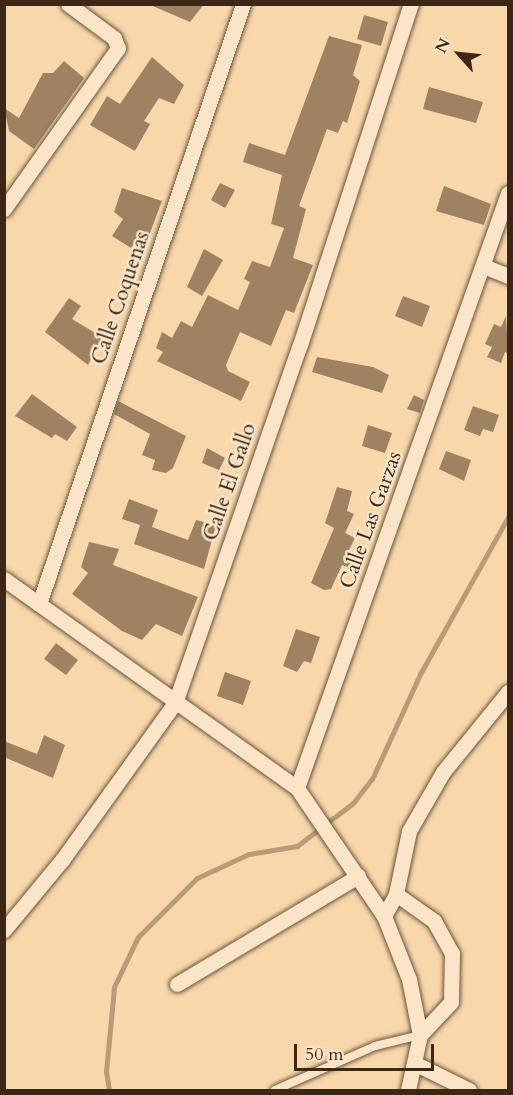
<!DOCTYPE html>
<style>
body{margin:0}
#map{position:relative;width:513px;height:1095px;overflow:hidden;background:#f8d7aa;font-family:Cardo,serif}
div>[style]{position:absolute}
.stream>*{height:5px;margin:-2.5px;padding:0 2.5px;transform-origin:2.5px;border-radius:2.5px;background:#b89b77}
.building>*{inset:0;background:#9e8362}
.roads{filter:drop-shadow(0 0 2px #6b533a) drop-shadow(0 0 2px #6b533a)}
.service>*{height:8px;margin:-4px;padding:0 4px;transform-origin:4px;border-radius:4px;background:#fae5c8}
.minor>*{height:15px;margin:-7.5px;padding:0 7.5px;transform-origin:7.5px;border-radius:7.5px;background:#fae5c8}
span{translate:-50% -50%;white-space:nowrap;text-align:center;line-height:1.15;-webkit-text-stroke:5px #fae5c8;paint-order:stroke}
.street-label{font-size:21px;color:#3c2715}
.frame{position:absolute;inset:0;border:6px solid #3c2715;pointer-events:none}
.north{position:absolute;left:429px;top:24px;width:60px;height:60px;-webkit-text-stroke:4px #fae5c8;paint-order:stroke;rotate:297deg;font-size:16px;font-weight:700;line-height:24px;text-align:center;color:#3c2715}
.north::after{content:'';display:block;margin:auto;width:21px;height:27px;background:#3c2715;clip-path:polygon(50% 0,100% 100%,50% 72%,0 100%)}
.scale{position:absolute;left:294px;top:1044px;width:140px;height:27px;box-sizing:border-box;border:3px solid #3c2715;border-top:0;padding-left:8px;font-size:18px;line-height:21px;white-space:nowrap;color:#3c2715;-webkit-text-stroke:4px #fae5c8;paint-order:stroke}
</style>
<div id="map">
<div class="stream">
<i style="left:109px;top:1090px;width:18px;rotate:-99deg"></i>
<i style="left:106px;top:1072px;width:85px;rotate:-84.6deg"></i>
<i style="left:114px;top:987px;width:55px;rotate:-64.4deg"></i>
<i style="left:138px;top:937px;width:83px;rotate:-45deg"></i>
<i style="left:197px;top:878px;width:57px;rotate:-24.8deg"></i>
<i style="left:249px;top:854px;width:49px;rotate:-9.5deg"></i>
<i style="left:297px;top:846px;width:71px;rotate:-37.5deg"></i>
<i style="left:353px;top:803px;width:31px;rotate:-52deg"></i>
<i style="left:372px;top:779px;width:115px;rotate:-65.4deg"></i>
<i style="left:420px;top:674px;width:180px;rotate:-60.7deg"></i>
</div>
<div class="building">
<i style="clip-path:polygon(148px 4px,204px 4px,190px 22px)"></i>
<i style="clip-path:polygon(364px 15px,388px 22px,381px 46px,357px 39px)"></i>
<i style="clip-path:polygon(329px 36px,362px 45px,353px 75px,360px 81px,347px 123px,343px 121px,338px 133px,327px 129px,299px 206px,306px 209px,293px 258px,313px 265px,294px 313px,286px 310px,271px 346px,240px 332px,226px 365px,228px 371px,250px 382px,241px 401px,157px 361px,163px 352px,156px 348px,162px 332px,172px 338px,181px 321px,192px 327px,208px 295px,238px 310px,250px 282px,244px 279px,252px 261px,270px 267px,284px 228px,271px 224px,282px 175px,243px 162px,249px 143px,285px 155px)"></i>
<i style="clip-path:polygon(152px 57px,184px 85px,174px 104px,159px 98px,144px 121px,150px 124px,135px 151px,90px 125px,107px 96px,120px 104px)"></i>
<i style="clip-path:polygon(64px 61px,84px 78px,34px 149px,9px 131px,4px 108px,19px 118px,43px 73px,53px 73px)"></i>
<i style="clip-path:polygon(429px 87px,483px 102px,476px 123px,423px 109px)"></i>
<i style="clip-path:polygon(220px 183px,235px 190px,225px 208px,211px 200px)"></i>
<i style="clip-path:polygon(444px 186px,491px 204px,484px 225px,436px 211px)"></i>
<i style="clip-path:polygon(122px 188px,162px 201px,148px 238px,141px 232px,131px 248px,112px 236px,123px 219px,114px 212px)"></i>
<i style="clip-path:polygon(204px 249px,223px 260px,202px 296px,187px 287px)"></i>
<i style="clip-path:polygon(403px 296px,430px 306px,422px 327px,395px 316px)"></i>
<i style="clip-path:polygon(69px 298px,81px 306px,72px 319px,102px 337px,88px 365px,45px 332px)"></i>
<i style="clip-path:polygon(506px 316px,508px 354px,505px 352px,501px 363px,487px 357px,492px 347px,485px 344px,494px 324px,501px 327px)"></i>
<i style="clip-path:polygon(317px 357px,373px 367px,389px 375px,382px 393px,312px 372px)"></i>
<i style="clip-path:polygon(32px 394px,77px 427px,67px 441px,55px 434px,52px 438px,15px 416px)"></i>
<i style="clip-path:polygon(414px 395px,424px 400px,420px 413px,407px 409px)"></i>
<i style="clip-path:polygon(118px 401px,186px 436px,173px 468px,166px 473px,152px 470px,155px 460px,142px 455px,150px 434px,114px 414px)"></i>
<i style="clip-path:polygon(473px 406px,499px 415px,493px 432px,483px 429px,480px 436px,464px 430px)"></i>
<i style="clip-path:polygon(368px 425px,392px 433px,385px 453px,362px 446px)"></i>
<i style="clip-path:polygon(207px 448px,225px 458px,219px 470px,202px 463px)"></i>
<i style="clip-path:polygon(446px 451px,471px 460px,464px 481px,439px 469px)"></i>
<i style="clip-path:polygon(337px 487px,352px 491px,347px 511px,354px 514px,345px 533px,355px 538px,348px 552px,363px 557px,358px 571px,342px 565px,331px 589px,324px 590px,311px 583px,334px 528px,325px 523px)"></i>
<i style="clip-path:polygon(129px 499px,158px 510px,152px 527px,188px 540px,196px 520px,216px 525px,204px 569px,134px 544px,140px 525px,122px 519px)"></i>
<i style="clip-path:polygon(89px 542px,119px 549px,113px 565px,198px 597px,182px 636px,156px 624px,142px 640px,122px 631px,72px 594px,88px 573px,81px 567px)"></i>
<i style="clip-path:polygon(296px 629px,320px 637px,311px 663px,304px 661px,297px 672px,283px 666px)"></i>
<i style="clip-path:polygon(56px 643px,78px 660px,66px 675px,44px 659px)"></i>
<i style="clip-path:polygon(225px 672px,251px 681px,243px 705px,217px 696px)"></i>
<i style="clip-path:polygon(44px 735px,65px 745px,53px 778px,4px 757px,4px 741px,37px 754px)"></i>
</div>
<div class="roads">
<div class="service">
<i style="left:275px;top:1090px;width:109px;rotate:-23.7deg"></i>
<i style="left:375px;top:1046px;width:46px;rotate:-13.7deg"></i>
</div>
<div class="minor">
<i style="left:4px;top:209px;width:197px;rotate:-54.7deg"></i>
<i style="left:118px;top:48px;width:11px;rotate:-112deg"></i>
<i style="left:114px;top:38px;width:57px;rotate:-143.5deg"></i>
<i style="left:486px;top:267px;width:24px;rotate:22deg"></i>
<i style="left:4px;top:579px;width:360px;rotate:35.5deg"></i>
<i style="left:297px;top:788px;width:155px;rotate:55.8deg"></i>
<i style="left:384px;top:916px;width:68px;rotate:68.4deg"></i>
<i style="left:409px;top:979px;width:57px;rotate:78.9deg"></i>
<i style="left:420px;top:1035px;width:56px;rotate:102.3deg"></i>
<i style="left:39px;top:604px;width:634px;rotate:-71.22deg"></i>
<i style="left:297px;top:788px;width:631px;rotate:-70.47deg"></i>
<i style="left:396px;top:894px;width:47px;rotate:35.4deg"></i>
<i style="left:434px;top:921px;width:37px;rotate:61deg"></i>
<i style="left:452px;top:953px;width:49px;rotate:91.2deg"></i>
<i style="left:451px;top:1002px;width:45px;rotate:133.2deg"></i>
<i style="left:384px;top:916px;width:25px;rotate:-61deg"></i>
<i style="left:396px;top:894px;width:64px;rotate:-78.3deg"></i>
<i style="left:409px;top:831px;width:68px;rotate:-60deg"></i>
<i style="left:443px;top:772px;width:103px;rotate:-50.9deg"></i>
<i style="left:4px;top:930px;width:91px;rotate:-50.4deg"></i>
<i style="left:62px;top:860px;width:193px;rotate:-54.3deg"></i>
<i style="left:175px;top:703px;width:379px;rotate:-70.8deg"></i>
<i style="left:300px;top:345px;width:359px;rotate:-72deg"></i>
<i style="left:177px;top:984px;width:211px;rotate:-30.8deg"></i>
<i style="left:416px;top:1064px;width:59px;rotate:26.1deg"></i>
</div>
</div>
<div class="street-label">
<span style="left:121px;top:298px;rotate:-71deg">Calle Coquenas</span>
<span style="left:230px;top:482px;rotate:-71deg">Calle El Gallo</span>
<span style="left:371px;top:520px;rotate:-70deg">Calle Las Garzas</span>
</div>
<div class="frame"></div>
<div class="north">N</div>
<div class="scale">50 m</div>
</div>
